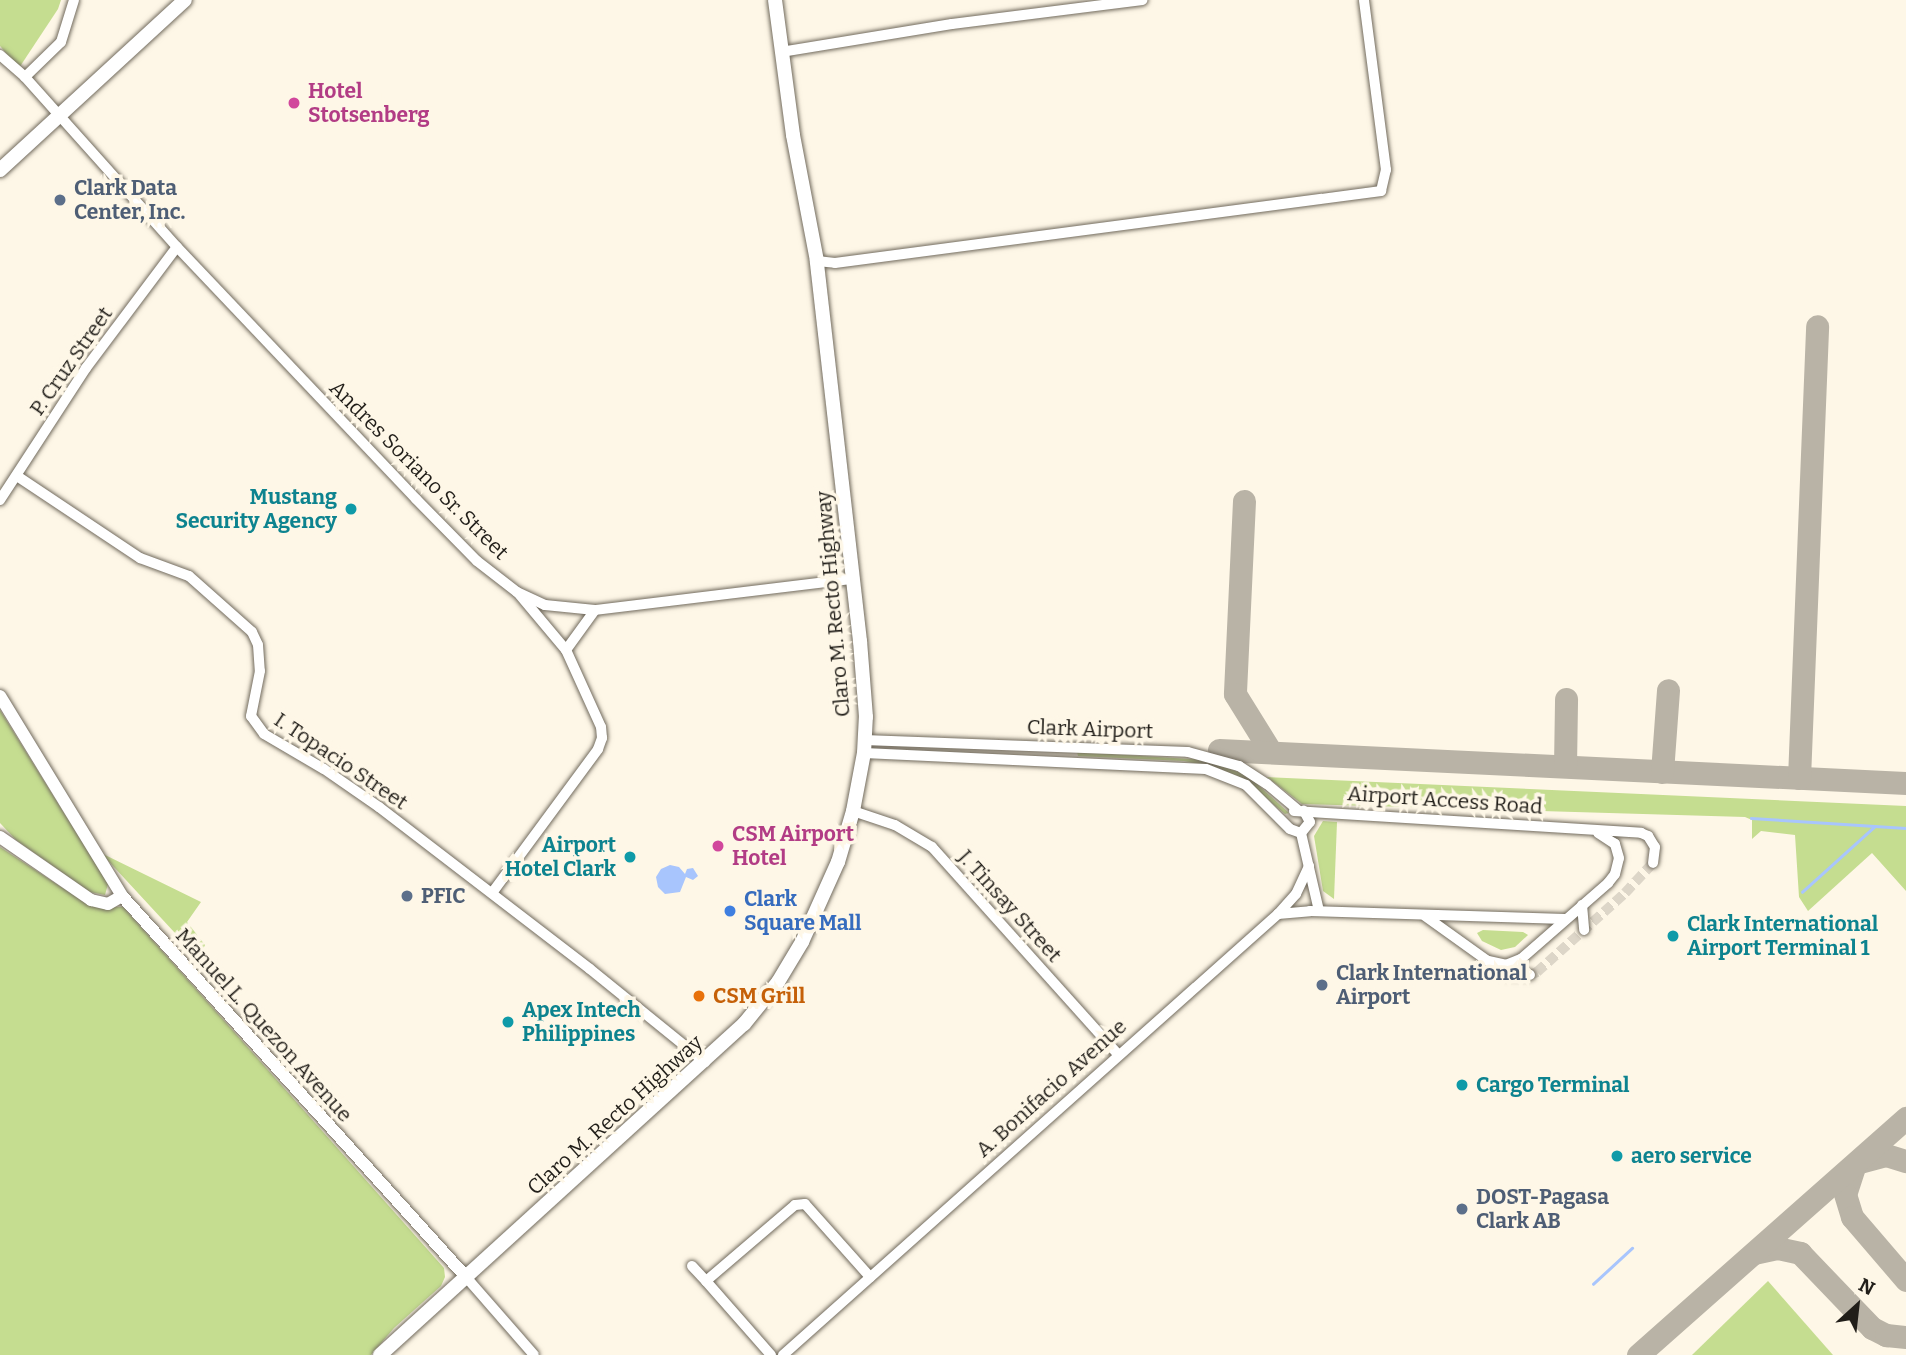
<!DOCTYPE html>
<style>
body{margin:0}
#map{position:relative;width:1906px;height:1355px;overflow:hidden;background:#fef7e7;font-family:Bitter,serif}
div>[style]{position:absolute}
.green>*{inset:0;background:#c5dd90}
.water>*{inset:0;background:#a8c5fd}
.stream>*{height:2.5px;margin:-1.25px;padding:0 1.25px;transform-origin:1.25px;border-radius:1.25px;background:#a8c5fd}
.taxiway>*{height:23px;margin:-11.5px;padding:0 11.5px;transform-origin:11.5px;border-radius:11.5px;background:#b9b3a6}
.minor-tunnel>*{height:10px;margin-top:-5px;transform-origin:0;background:repeating-linear-gradient(90deg,#ddd6c8 0 10px,transparent 0 15px)}
.roads{filter:drop-shadow(0 0 2px #716a5d) drop-shadow(0 0 2px #716a5d)}
.minor>*{height:10px;margin:-5px;padding:0 5px;transform-origin:5px;border-radius:5px;background:#fff}
.tertiary>*{height:12px;margin:-6px;padding:0 6px;transform-origin:6px;border-radius:6px;background:#fff}
.secondary>*{height:14px;margin:-7px;padding:0 7px;transform-origin:7px;border-radius:7px;background:#fff}
.dots>*{width:19px;height:19px;translate:-50% -50%;box-sizing:border-box;border:4px solid #fef7e7;border-radius:50%}
span{translate:-50% -50%;white-space:nowrap;text-align:center;line-height:1.15;-webkit-text-stroke:7px #fef7e7;paint-order:stroke}
.hotel-label{font-size:21px;color:#b23c85;font-weight:700}
.left{translate:0 -50%;text-align:left}
.service-label{font-size:21px;color:#4e5e75;font-weight:700}
.street-label{font-size:21px;color:#211e19}
.culture-label{font-size:21px;color:#0d838f;font-weight:700}
.right{translate:-100% -50%;text-align:right}
.shop-label{font-size:21px;color:#366cbe;font-weight:700}
.food-label{font-size:21px;color:#c56008;font-weight:700}
.north{position:absolute;left:1822px;top:1271px;width:70px;height:70px;-webkit-text-stroke:5px #fef7e7;paint-order:stroke;rotate:27deg;font-size:19px;font-weight:700;line-height:28px;text-align:center;color:#211e19}
.north::after{content:'';display:block;margin:auto;width:24px;height:32px;background:#211e19;clip-path:polygon(50% 0,100% 100%,50% 72%,0 100%)}
</style>
<div id="map">
<div class="green">
<i style="clip-path:polygon(0 0,61px 0,58px 9px,19px 68px,0 46px)"></i>
<i style="clip-path:polygon(0 710px,108px 884px,105px 895px,90px 892px,16px 840px,0 823px)"></i>
<i style="clip-path:polygon(1077px 752px,1206px 760px,1248px 776px,1289px 813px,1285px 814px,1243px 778px,1218px 768px,1184px 761px,1078px 756px)"></i>
<i style="clip-path:polygon(1267px 777px,1906px 806px,1906px 891px,1872px 853px,1808px 911px,1799px 897px,1795px 835px,1761px 831px,1752px 839px,1752px 820px,1745px 817px,1302px 804px)"></i>
<i style="clip-path:polygon(1323px 821px,1337px 822px,1334px 899px,1323px 891px,1314px 836px)"></i>
<i style="clip-path:polygon(0 847px,90px 906px,123px 907px,444px 1268px,445px 1277px,441px 1286px,394px 1328px,371px 1355px,0 1355px)"></i>
<i style="clip-path:polygon(101px 853px,201px 902px,187px 922px,205px 945px,199px 959px)"></i>
<i style="clip-path:polygon(1483px 930px,1523px 932px,1528px 935px,1515px 947px,1501px 950px,1482px 941px,1477px 933px)"></i>
<i style="clip-path:polygon(1768px 1281px,1833px 1355px,1692px 1355px)"></i>
</div>
<div class="water">
<i style="clip-path:polygon(670px 865px,679px 867px,685px 874px,687px 869px,693px 868px,698px 876px,693px 880px,686px 877px,680px 892px,665px 894px,658px 887px,656px 877px,661px 869px)"></i>
</div>
<div class="stream">
<i style="left:1751px;top:818px;width:155px;rotate:3.7deg"></i>
<i style="left:1802px;top:892px;width:98px;rotate:-42.1deg"></i>
<i style="left:1593px;top:1284px;width:53px;rotate:-42.7deg"></i>
</div>
<div class="taxiway">
<i style="left:1244px;top:501px;width:193px;rotate:92.7deg"></i>
<i style="left:1235px;top:694px;width:68px;rotate:58.2deg"></i>
<i style="left:1219px;top:750px;width:688px;rotate:2.75deg"></i>
<i style="left:1565px;top:766px;width:67px;rotate:-89.1deg"></i>
<i style="left:1662px;top:772px;width:82px;rotate:-85.8deg"></i>
<i style="left:1799px;top:778px;width:452px;rotate:-87.7deg"></i>
<i style="left:1860px;top:1162px;width:27px;rotate:-15deg"></i>
<i style="left:1886px;top:1155px;width:21px;rotate:17deg"></i>
<i style="left:1854px;top:1167px;width:28px;rotate:108deg"></i>
<i style="left:1845px;top:1194px;width:24px;rotate:73deg"></i>
<i style="left:1852px;top:1217px;width:83px;rotate:49.4deg"></i>
<i style="left:1754px;top:1253px;width:24px;rotate:-12deg"></i>
<i style="left:1777px;top:1248px;width:24px;rotate:12deg"></i>
<i style="left:1800px;top:1253px;width:104px;rotate:46.2deg"></i>
<i style="left:1872px;top:1328px;width:16px;rotate:27deg"></i>
<i style="left:1886px;top:1335px;width:20px;rotate:6deg"></i>
<i style="left:1638px;top:1355px;width:358px;rotate:-41.5deg"></i>
</div>
<div class="minor-tunnel">
<i style="left:1530px;top:975px;width:8px;rotate:-23deg"></i>
<i style="left:1537px;top:972px;width:118px;rotate:-41.9deg"></i>
<i style="left:1625px;top:893px;width:41px;rotate:-47deg"></i>
</div>
<div class="roads">
<div class="minor">
<i style="left:781px;top:52px;width:173px;rotate:-9.3deg"></i>
<i style="left:952px;top:24px;width:192px;rotate:-7.2deg"></i>
<i style="left:0;top:55px;width:33px;rotate:41deg"></i>
<i style="left:25px;top:77px;width:228px;rotate:48.2deg"></i>
<i style="left:177px;top:247px;width:347px;rotate:46.5deg"></i>
<i style="left:416px;top:499px;width:87px;rotate:45.5deg"></i>
<i style="left:477px;top:561px;width:51px;rotate:37.8deg"></i>
<i style="left:517px;top:592px;width:31px;rotate:25deg"></i>
<i style="left:545px;top:605px;width:50px;rotate:5.7deg"></i>
<i style="left:595px;top:610px;width:259px;rotate:-6.9deg"></i>
<i style="left:25px;top:77px;width:50px;rotate:-44.2deg"></i>
<i style="left:61px;top:42px;width:44px;rotate:-72.8deg"></i>
<i style="left:817px;top:261px;width:18px;rotate:6deg"></i>
<i style="left:835px;top:263px;width:551px;rotate:-7.51deg"></i>
<i style="left:1381px;top:191px;width:22px;rotate:-77deg"></i>
<i style="left:1386px;top:170px;width:171px;rotate:-97.4deg"></i>
<i style="left:17px;top:476px;width:148px;rotate:33.7deg"></i>
<i style="left:140px;top:558px;width:52px;rotate:20.2deg"></i>
<i style="left:189px;top:576px;width:84px;rotate:41.6deg"></i>
<i style="left:252px;top:632px;width:14px;rotate:65deg"></i>
<i style="left:258px;top:645px;width:26px;rotate:86deg"></i>
<i style="left:260px;top:671px;width:46px;rotate:101.3deg"></i>
<i style="left:251px;top:716px;width:22px;rotate:54deg"></i>
<i style="left:264px;top:734px;width:69px;rotate:30.3deg"></i>
<i style="left:324px;top:769px;width:67px;rotate:34.6deg"></i>
<i style="left:379px;top:807px;width:266px;rotate:37.5deg"></i>
<i style="left:590px;top:969px;width:148px;rotate:39deg"></i>
<i style="left:0;top:500px;width:158px;rotate:-56.9deg"></i>
<i style="left:86px;top:368px;width:151px;rotate:-53.1deg"></i>
<i style="left:566px;top:650px;width:49px;rotate:-54.1deg"></i>
<i style="left:864px;top:740px;width:324px;rotate:2.1deg"></i>
<i style="left:1188px;top:752px;width:53px;rotate:15.4deg"></i>
<i style="left:1239px;top:766px;width:33px;rotate:33deg"></i>
<i style="left:1267px;top:784px;width:40px;rotate:40deg"></i>
<i style="left:864px;top:753px;width:342px;rotate:2.7deg"></i>
<i style="left:1206px;top:769px;width:43px;rotate:21.8deg"></i>
<i style="left:1246px;top:785px;width:62px;rotate:45deg"></i>
<i style="left:1290px;top:829px;width:12px;rotate:20deg"></i>
<i style="left:853px;top:811px;width:44px;rotate:18.4deg"></i>
<i style="left:895px;top:825px;width:43px;rotate:30.7deg"></i>
<i style="left:932px;top:847px;width:278px;rotate:48.1deg"></i>
<i style="left:1294px;top:811px;width:348px;rotate:3.6deg"></i>
<i style="left:1641px;top:833px;width:8px;rotate:23deg"></i>
<i style="left:1648px;top:836px;width:13px;rotate:58deg"></i>
<i style="left:1655px;top:847px;width:16px;rotate:97deg"></i>
<i style="left:1301px;top:833px;width:80px;rotate:77deg"></i>
<i style="left:1301px;top:833px;width:14px;rotate:-51deg"></i>
<i style="left:1310px;top:822px;width:13px;rotate:-119deg"></i>
<i style="left:492px;top:893px;width:179px;rotate:-53.6deg"></i>
<i style="left:598px;top:749px;width:12px;rotate:-70deg"></i>
<i style="left:602px;top:738px;width:11px;rotate:-95deg"></i>
<i style="left:601px;top:727px;width:85px;rotate:-114.4deg"></i>
<i style="left:566px;top:650px;width:73px;rotate:-130deg"></i>
<i style="left:1582px;top:905px;width:25px;rotate:85deg"></i>
<i style="left:1278px;top:914px;width:32px;rotate:-5deg"></i>
<i style="left:1310px;top:911px;width:255px;rotate:1.8deg"></i>
<i style="left:1425px;top:916px;width:100px;rotate:35.6deg"></i>
<i style="left:1506px;top:974px;width:24px;rotate:2deg"></i>
<i style="left:1485px;top:960px;width:22px;rotate:13deg"></i>
<i style="left:1506px;top:965px;width:16px;rotate:-22deg"></i>
<i style="left:1521px;top:959px;width:116px;rotate:-41.1deg"></i>
<i style="left:1608px;top:883px;width:11px;rotate:-52deg"></i>
<i style="left:1615px;top:874px;width:16px;rotate:-76deg"></i>
<i style="left:1619px;top:858px;width:15px;rotate:-106deg"></i>
<i style="left:1615px;top:844px;width:20px;rotate:-147deg"></i>
<i style="left:692px;top:1266px;width:21px;rotate:47deg"></i>
<i style="left:466px;top:1277px;width:103px;rotate:48.9deg"></i>
<i style="left:771px;top:1355px;width:98px;rotate:-131.3deg"></i>
<i style="left:706px;top:1281px;width:117px;rotate:-40.5deg"></i>
<i style="left:795px;top:1205px;width:10px;rotate:-6deg"></i>
<i style="left:805px;top:1204px;width:98px;rotate:48.3deg"></i>
<i style="left:783px;top:1355px;width:663px;rotate:-41.7deg"></i>
<i style="left:1278px;top:914px;width:27px;rotate:-48deg"></i>
<i style="left:1296px;top:894px;width:31px;rotate:-65deg"></i>
</div>
<div class="tertiary">
<i style="left:0;top:696px;width:234px;rotate:58.6deg"></i>
<i style="left:122px;top:896px;width:513px;rotate:47.92deg"></i>
<i style="left:0;top:837px;width:111px;rotate:34.7deg"></i>
<i style="left:91px;top:900px;width:17px;rotate:13deg"></i>
<i style="left:108px;top:904px;width:16px;rotate:-30deg"></i>
</div>
<div class="secondary">
<i style="left:0;top:170px;width:251px;rotate:-42.6deg"></i>
<i style="left:380px;top:1355px;width:492px;rotate:-42.3deg"></i>
<i style="left:744px;top:1024px;width:54px;rotate:-51deg"></i>
<i style="left:778px;top:982px;width:47px;rotate:-59deg"></i>
<i style="left:802px;top:942px;width:88px;rotate:-65.8deg"></i>
<i style="left:838px;top:862px;width:53px;rotate:-73.6deg"></i>
<i style="left:853px;top:811px;width:59px;rotate:-79.3deg"></i>
<i style="left:864px;top:753px;width:36px;rotate:-87deg"></i>
<i style="left:866px;top:717px;width:76px;rotate:-94.5deg"></i>
<i style="left:860px;top:641px;width:382px;rotate:-96.5deg"></i>
<i style="left:817px;top:261px;width:128px;rotate:-100.8deg"></i>
<i style="left:793px;top:135px;width:136px;rotate:-97.6deg"></i>
</div>
</div>
<div class="dots">
<i style="left:294px;top:103px;background:#d1479c"></i>
<i style="left:60px;top:200px;background:#5c6f8a"></i>
<i style="left:351px;top:509px;background:#0f9aa8"></i>
<i style="left:718px;top:846px;background:#d1479c"></i>
<i style="left:630px;top:857px;background:#0f9aa8"></i>
<i style="left:407px;top:896px;background:#5c6f8a"></i>
<i style="left:730px;top:911px;background:#3f7fe0"></i>
<i style="left:1673px;top:936px;background:#0f9aa8"></i>
<i style="left:1322px;top:985px;background:#5c6f8a"></i>
<i style="left:699px;top:996px;background:#e8710a"></i>
<i style="left:508px;top:1022px;background:#0f9aa8"></i>
<i style="left:1462px;top:1085px;background:#0f9aa8"></i>
<i style="left:1617px;top:1156px;background:#0f9aa8"></i>
<i style="left:1462px;top:1209px;background:#5c6f8a"></i>
</div>
<div class="hotel-label">
<span class="left" style="left:308px;top:103px">Hotel<br>Stotsenberg</span>
<span class="left" style="left:732px;top:846px">CSM Airport<br>Hotel</span>
</div>
<div class="service-label">
<span class="left" style="left:74px;top:200px">Clark Data<br>Center, Inc.</span>
<span class="left" style="left:421px;top:896px">PFIC</span>
<span class="left" style="left:1336px;top:985px">Clark International<br>Airport</span>
<span class="left" style="left:1476px;top:1209px">DOST-Pagasa<br>Clark AB</span>
</div>
<div class="street-label">
<span style="left:71px;top:361px;rotate:-55deg">P. Cruz Street</span>
<span style="left:419px;top:470px;rotate:45deg">Andres Soriano Sr. Street</span>
<span style="left:833px;top:604px;rotate:-95deg">Claro M. Recto Highway</span>
<span style="left:1090px;top:729px;rotate:2deg">Clark Airport</span>
<span style="left:341px;top:761px;rotate:34deg">I. Topacio Street</span>
<span style="left:1445px;top:800px;rotate:4deg">Airport Access Road</span>
<span style="left:1010px;top:906px;rotate:48deg">J. Tinsay Street</span>
<span style="left:264px;top:1025px;rotate:48deg">Manuel L. Quezon Avenue</span>
<span style="left:1051px;top:1088px;rotate:-42deg">A. Bonifacio Avenue</span>
<span style="left:615px;top:1115px;rotate:-42deg">Claro M. Recto Highway</span>
</div>
<div class="culture-label">
<span class="right" style="left:337px;top:509px">Mustang<br>Security Agency</span>
<span class="right" style="left:616px;top:857px">Airport<br>Hotel Clark</span>
<span class="left" style="left:1687px;top:936px">Clark International<br>Airport Terminal 1</span>
<span class="left" style="left:522px;top:1022px">Apex Intech<br>Philippines</span>
<span class="left" style="left:1476px;top:1085px">Cargo Terminal</span>
<span class="left" style="left:1631px;top:1156px">aero service</span>
</div>
<div class="shop-label">
<span class="left" style="left:744px;top:911px">Clark<br>Square Mall</span>
</div>
<div class="food-label">
<span class="left" style="left:713px;top:996px">CSM Grill</span>
</div>
<div class="north">N</div>
</div>
